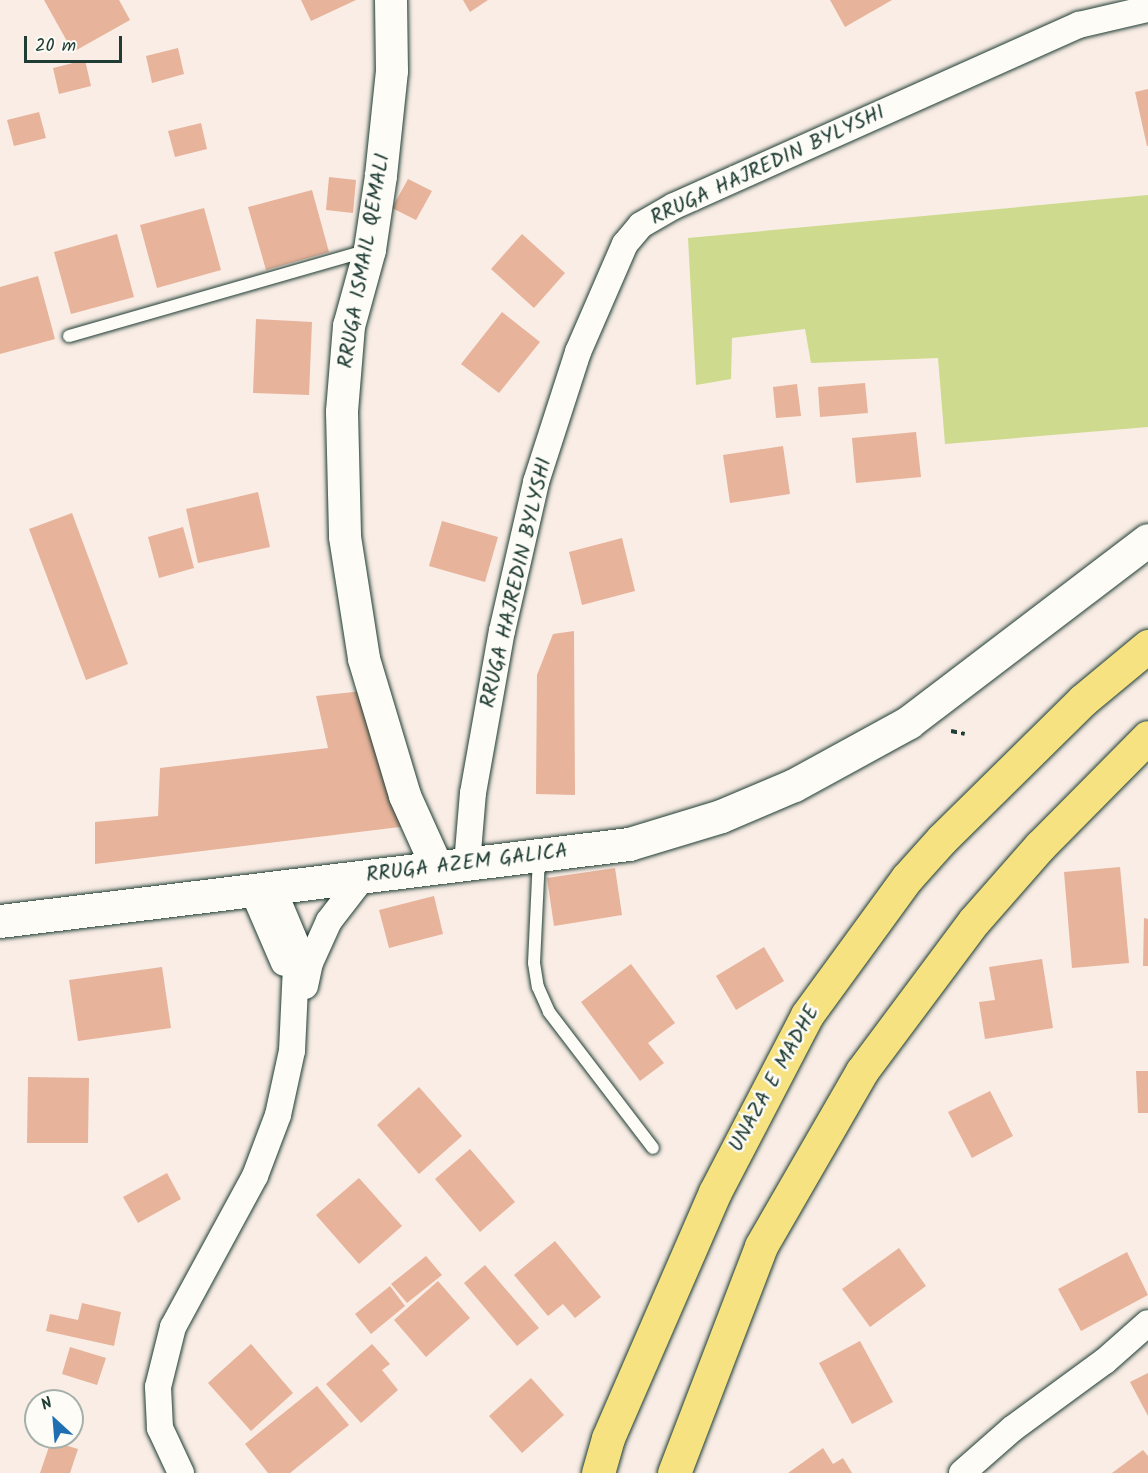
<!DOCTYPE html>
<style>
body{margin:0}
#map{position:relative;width:1148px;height:1473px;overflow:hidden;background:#f9ede5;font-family:Kalam,sans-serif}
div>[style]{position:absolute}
.green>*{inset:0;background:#ceda8d}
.building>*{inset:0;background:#e7b39b}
.path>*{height:4px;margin-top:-2px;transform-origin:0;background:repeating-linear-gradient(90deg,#1f3d34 0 6px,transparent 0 10.5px)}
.roads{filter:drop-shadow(0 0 2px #1f3d34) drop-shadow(0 0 2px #1f3d34)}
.service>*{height:12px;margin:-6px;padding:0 6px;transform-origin:6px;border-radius:6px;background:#fdfcf7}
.minor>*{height:26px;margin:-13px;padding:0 13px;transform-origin:13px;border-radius:13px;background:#fdfcf7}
.tertiary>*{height:32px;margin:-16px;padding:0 16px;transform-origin:16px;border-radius:16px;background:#fdfcf7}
.secondary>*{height:33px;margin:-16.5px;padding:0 16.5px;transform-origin:16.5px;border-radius:16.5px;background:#fdfcf7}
.trunk>*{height:33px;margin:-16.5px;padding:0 16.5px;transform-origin:16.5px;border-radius:16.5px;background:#f6e281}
span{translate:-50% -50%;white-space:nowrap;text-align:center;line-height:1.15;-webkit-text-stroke:5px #fdfcf7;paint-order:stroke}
.street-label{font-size:21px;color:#1f3d34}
.north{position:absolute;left:24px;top:1389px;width:60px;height:60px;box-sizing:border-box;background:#fdfcf7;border:2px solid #a4b0a9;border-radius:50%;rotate:334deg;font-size:16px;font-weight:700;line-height:24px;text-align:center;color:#1f3d34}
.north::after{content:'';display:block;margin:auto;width:21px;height:27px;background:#1f6fb2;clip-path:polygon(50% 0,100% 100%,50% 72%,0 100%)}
.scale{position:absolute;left:24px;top:36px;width:98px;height:27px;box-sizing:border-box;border:3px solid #1f3d34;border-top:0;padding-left:8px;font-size:18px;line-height:21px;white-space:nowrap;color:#1f3d34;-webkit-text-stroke:4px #fdfcf7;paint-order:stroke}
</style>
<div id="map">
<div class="green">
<i style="clip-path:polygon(1148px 195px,1148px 427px,945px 444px,938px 358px,811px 363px,805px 329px,732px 338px,731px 379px,696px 385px,688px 238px)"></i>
</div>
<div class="building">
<i style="clip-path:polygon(44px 0,119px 0,130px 20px,73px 52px)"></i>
<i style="clip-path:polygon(301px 0,356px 0,311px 21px)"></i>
<i style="clip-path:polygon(463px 0,488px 0,470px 12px)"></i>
<i style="clip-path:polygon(830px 0,892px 0,845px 27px)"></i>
<i style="clip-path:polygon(178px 48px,184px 74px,152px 83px,146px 56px)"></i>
<i style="clip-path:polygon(85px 60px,91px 86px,59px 94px,53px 68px)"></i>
<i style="clip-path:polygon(1148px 89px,1148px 146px,1147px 146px,1135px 92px)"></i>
<i style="clip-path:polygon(39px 112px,46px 138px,14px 146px,7px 120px)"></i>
<i style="clip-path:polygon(201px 123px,207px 149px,175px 157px,168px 131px)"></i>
<i style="clip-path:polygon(329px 177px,356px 180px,353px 213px,326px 210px)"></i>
<i style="clip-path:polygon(408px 179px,432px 191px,416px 220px,392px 208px)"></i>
<i style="clip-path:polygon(312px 190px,329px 252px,266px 270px,248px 207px)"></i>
<i style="clip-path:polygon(204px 208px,221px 270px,157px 288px,140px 225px)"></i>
<i style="clip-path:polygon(117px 234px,134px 297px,71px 314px,54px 252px)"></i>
<i style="clip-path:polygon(522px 234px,565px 273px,534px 308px,491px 269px)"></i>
<i style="clip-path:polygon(38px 276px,55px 339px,0 354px,0 287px)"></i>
<i style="clip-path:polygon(502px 312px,540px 342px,499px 393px,461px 364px)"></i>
<i style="clip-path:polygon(256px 319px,312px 322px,309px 395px,253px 393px)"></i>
<i style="clip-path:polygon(865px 383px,868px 413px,820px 417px,818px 387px)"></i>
<i style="clip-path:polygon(797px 384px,801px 416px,776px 418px,773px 387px)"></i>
<i style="clip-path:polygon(916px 432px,921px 477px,856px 483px,852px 438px)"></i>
<i style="clip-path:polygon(783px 446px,790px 494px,730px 503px,723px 455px)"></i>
<i style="clip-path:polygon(258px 492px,270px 547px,198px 563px,186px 509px)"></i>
<i style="clip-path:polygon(72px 513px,128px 664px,86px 680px,29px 529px)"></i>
<i style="clip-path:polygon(442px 521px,498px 537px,485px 582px,429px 566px)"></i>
<i style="clip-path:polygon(183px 527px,194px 568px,159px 578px,148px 537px)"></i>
<i style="clip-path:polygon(622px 538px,635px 591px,582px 605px,569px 552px)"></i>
<i style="clip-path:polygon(574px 631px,575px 795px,536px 794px,537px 675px,553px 634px)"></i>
<i style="clip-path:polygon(363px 691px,408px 826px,95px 864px,95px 822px,158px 816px,160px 768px,328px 748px,316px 696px)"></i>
<i style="clip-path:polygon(1120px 867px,1129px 963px,1072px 968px,1064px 872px)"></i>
<i style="clip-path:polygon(615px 868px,622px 915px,554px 926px,547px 878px)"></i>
<i style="clip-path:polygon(434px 896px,443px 934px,389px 948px,379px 910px)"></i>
<i style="clip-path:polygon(1144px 918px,1148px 919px,1148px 966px,1143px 966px)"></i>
<i style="clip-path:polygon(764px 947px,784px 981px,736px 1010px,716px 976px)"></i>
<i style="clip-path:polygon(1042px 959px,1053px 1028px,985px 1039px,979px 1002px,995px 1000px,989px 967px)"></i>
<i style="clip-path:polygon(631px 964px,675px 1023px,648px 1043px,664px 1063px,640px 1081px,581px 1002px)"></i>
<i style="clip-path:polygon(162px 967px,171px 1028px,78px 1041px,69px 980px)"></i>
<i style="clip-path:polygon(1136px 1071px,1148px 1071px,1148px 1113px,1138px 1113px)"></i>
<i style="clip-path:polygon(28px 1077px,89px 1078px,88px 1143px,27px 1143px)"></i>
<i style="clip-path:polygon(419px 1087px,462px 1136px,419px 1174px,377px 1125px)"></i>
<i style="clip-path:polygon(990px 1091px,1013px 1136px,972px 1158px,948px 1112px)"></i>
<i style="clip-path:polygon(470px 1149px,515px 1202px,480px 1232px,435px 1179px)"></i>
<i style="clip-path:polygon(167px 1173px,181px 1199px,138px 1223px,123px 1197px)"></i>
<i style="clip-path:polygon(359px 1178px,402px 1226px,359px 1264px,316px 1215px)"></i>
<i style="clip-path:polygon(555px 1241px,601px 1297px,575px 1318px,563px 1304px,548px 1316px,514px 1275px)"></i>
<i style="clip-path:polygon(899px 1248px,926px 1286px,870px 1327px,842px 1289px)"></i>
<i style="clip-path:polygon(1127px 1252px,1148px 1295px,1081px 1331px,1058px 1289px)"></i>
<i style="clip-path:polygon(426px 1256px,442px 1275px,407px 1303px,391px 1284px)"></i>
<i style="clip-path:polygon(485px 1265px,539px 1328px,517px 1346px,464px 1283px)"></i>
<i style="clip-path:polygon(438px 1281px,470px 1318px,426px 1357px,394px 1320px)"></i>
<i style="clip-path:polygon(390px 1286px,405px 1306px,371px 1334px,355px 1314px)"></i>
<i style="clip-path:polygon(82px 1303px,121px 1312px,114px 1346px,46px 1331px,50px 1314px,78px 1320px)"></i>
<i style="clip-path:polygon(860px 1341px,893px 1402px,852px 1424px,819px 1363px)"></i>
<i style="clip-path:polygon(251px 1344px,293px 1393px,251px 1431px,208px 1383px)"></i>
<i style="clip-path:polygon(372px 1344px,390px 1364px,382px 1370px,398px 1390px,361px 1423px,326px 1384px)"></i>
<i style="clip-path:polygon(70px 1347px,106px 1358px,97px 1385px,62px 1374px)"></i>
<i style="clip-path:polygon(1148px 1373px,1148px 1416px,1130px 1382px)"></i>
<i style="clip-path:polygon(531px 1378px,564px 1415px,522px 1453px,489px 1416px)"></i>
<i style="clip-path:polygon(317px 1386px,349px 1425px,290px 1473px,268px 1473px,245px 1444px)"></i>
<i style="clip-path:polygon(51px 1441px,78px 1449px,70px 1473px,40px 1473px)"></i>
<i style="clip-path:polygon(823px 1448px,833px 1464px,843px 1458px,852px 1473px,788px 1473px)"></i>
<i style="clip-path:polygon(1143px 1450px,1148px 1456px,1148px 1473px,1112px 1473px)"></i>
</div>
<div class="path">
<i style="left:951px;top:731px;width:14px;rotate:12deg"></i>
</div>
<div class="roads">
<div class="service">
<i style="left:69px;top:336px;width:311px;rotate:-16deg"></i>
<i style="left:539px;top:857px;width:106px;rotate:92.7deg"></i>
<i style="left:534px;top:963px;width:24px;rotate:81deg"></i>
<i style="left:538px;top:987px;width:27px;rotate:66deg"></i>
<i style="left:549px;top:1012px;width:171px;rotate:52.6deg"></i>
</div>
<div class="minor">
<i style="left:467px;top:864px;width:71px;rotate:-85.2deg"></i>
<i style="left:473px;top:793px;width:165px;rotate:-79.9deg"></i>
<i style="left:502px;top:631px;width:153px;rotate:-77.1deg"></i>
<i style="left:536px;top:482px;width:137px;rotate:-72.1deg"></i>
<i style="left:578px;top:352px;width:118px;rotate:-66.5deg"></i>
<i style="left:625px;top:244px;width:25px;rotate:-50deg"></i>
<i style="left:641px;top:225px;width:38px;rotate:-30deg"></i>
<i style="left:674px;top:206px;width:444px;rotate:-24.1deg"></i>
<i style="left:1079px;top:25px;width:71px;rotate:-13.1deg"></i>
<i style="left:253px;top:891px;width:78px;rotate:66.7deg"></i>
<i style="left:305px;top:986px;width:24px;rotate:-78deg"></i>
<i style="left:310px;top:963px;width:46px;rotate:-65.7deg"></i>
<i style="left:329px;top:921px;width:56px;rotate:-52.3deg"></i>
<i style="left:181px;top:1473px;width:50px;rotate:-115deg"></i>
<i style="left:160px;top:1428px;width:41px;rotate:-92.8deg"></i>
<i style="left:158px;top:1387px;width:62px;rotate:-76deg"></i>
<i style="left:173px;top:1327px;width:172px;rotate:-61.5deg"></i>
<i style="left:255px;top:1176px;width:65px;rotate:-69.3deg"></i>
<i style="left:278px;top:1115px;width:66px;rotate:-77.7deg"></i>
<i style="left:292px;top:1051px;width:105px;rotate:-87.3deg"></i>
<i style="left:297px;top:946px;width:62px;rotate:-112.8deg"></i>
<i style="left:962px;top:1473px;width:67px;rotate:-41.3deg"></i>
<i style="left:1012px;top:1429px;width:115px;rotate:-36.2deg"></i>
<i style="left:1105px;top:1361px;width:57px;rotate:-41.5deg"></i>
</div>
<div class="tertiary">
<i style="left:391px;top:0;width:71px;rotate:89.2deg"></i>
<i style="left:392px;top:71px;width:106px;rotate:96deg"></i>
<i style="left:381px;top:176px;width:75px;rotate:98.5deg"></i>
<i style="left:370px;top:250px;width:79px;rotate:105.4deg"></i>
<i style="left:349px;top:326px;width:86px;rotate:94.7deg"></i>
<i style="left:342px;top:412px;width:125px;rotate:88.6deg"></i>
<i style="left:345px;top:537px;width:123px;rotate:81.1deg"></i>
<i style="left:364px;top:659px;width:143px;rotate:73.3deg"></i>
<i style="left:405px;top:796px;width:78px;rotate:65.7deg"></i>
</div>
<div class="secondary">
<i style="left:0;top:921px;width:634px;rotate:-6.98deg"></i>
<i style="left:629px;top:844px;width:96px;rotate:-16.9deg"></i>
<i style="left:721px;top:816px;width:79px;rotate:-23deg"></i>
<i style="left:794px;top:785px;width:131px;rotate:-28.7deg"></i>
<i style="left:909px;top:722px;width:300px;rotate:-37.3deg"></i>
</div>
<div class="trunk">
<i style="left:598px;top:1473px;width:36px;rotate:-74deg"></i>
<i style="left:608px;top:1438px;width:268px;rotate:-66.5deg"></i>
<i style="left:715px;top:1192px;width:199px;rotate:-62.5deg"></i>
<i style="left:807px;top:1015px;width:170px;rotate:-53.9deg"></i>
<i style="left:907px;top:878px;width:52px;rotate:-48.1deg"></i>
<i style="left:942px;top:839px;width:198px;rotate:-44.6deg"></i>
<i style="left:1083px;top:700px;width:85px;rotate:-39.7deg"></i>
<i style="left:674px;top:1473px;width:243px;rotate:-69deg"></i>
<i style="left:761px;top:1246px;width:202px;rotate:-60deg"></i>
<i style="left:862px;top:1071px;width:187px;rotate:-53.3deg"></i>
<i style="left:974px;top:921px;width:100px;rotate:-48.7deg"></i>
<i style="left:1040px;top:846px;width:153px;rotate:-45.3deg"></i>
</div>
</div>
<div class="street-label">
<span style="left:768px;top:166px;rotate:-25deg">RRUGA HAJREDIN BYLYSHI</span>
<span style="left:365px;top:261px;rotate:-80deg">RRUGA ISMAIL QEMALI</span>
<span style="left:517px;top:583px;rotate:-77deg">RRUGA HAJREDIN BYLYSHI</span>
<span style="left:467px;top:864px;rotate:-7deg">RRUGA AZEM GALICA</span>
<span style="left:775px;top:1079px;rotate:-61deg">UNAZA E MADHE</span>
</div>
<div class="north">N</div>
<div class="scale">20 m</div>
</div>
